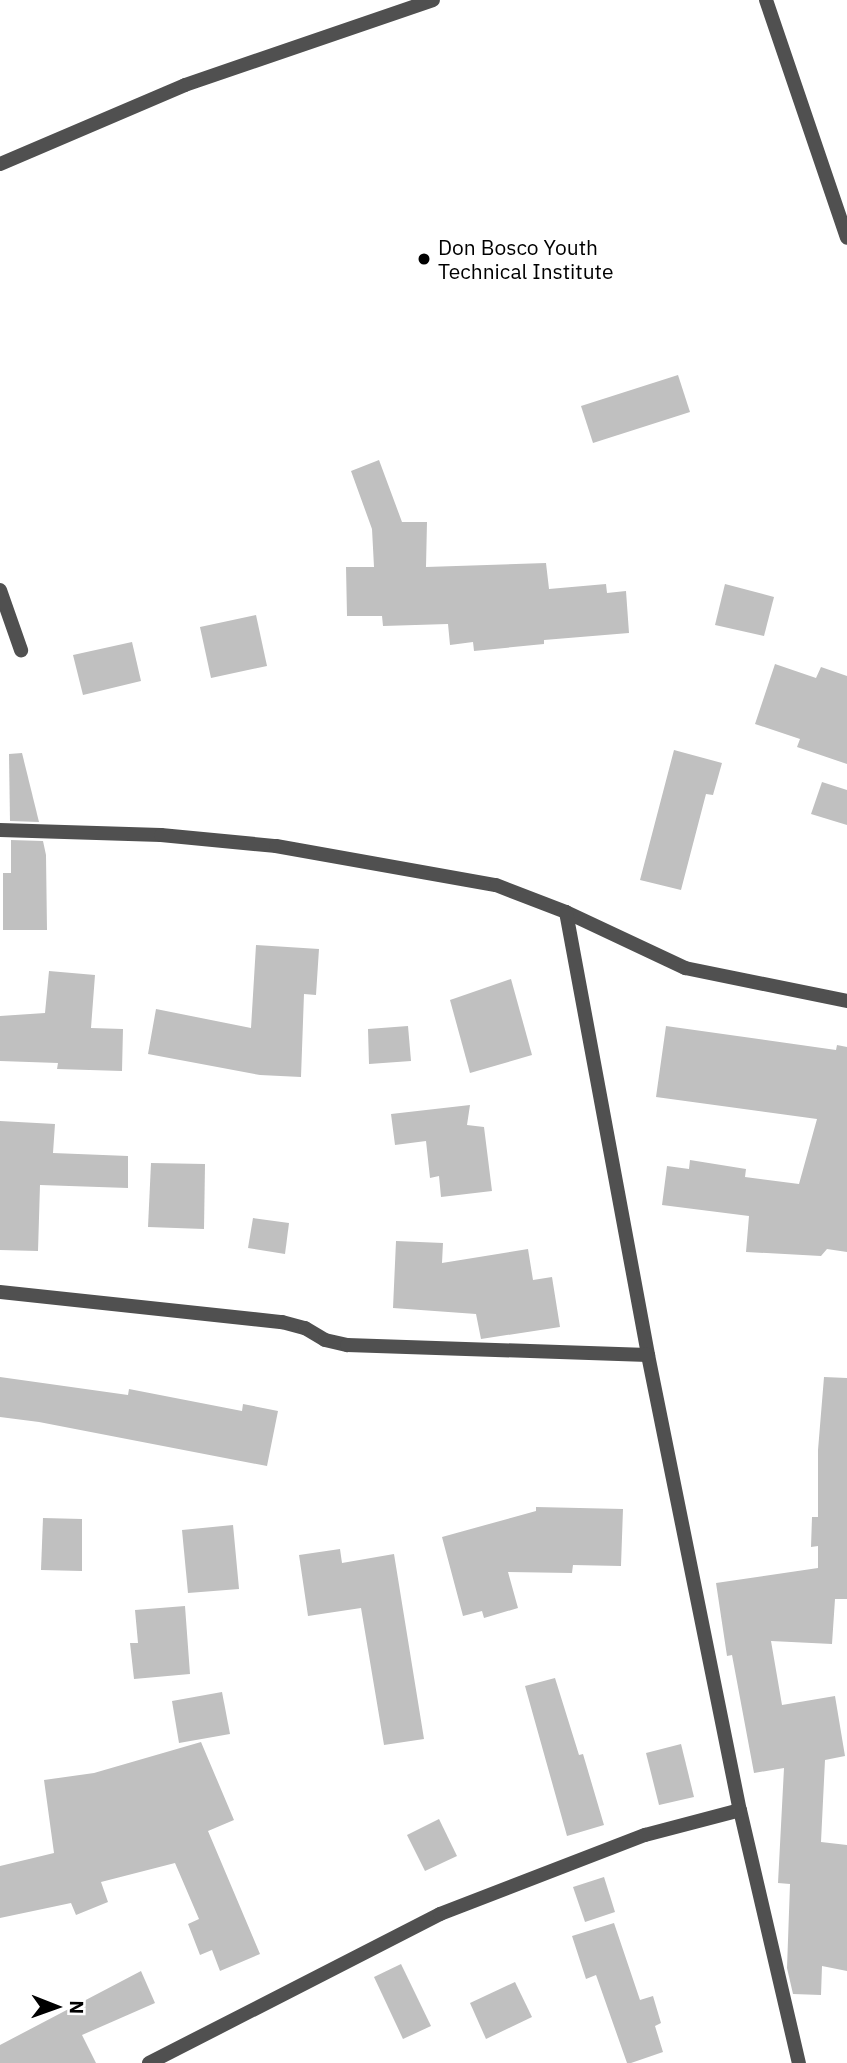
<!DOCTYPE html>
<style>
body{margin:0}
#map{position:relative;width:847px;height:2063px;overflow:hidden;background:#fff;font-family:"IBM Plex Sans",sans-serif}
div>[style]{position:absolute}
.building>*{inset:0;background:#c0c0c0}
.service>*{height:14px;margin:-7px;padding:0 7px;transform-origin:7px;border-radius:7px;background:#505050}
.minor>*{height:14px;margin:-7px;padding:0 7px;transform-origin:7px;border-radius:7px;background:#505050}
.dots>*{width:19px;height:19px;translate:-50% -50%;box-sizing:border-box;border:4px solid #fff;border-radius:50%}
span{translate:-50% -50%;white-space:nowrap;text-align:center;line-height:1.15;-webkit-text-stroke:6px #fff;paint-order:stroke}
.poi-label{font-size:21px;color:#000}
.left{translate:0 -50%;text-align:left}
.north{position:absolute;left:21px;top:1972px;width:70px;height:70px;-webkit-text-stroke:5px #fff;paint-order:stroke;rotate:91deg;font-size:19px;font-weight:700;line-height:28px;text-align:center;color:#000}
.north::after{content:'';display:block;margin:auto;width:24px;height:32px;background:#000;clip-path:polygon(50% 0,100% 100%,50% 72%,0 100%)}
</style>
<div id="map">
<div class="building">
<i style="clip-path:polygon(678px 375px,690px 412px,593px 443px,581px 406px)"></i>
<i style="clip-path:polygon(379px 460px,402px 522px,427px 522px,426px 567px,546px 563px,549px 589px,606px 584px,607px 593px,626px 591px,629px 633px,544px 640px,544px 644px,474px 651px,473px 642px,450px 645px,448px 624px,383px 626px,382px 616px,347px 616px,346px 567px,374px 567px,372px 529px,351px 471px)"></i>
<i style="clip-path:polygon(725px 584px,774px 597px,764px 636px,715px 625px)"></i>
<i style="clip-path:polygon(256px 615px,267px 666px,211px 678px,200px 627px)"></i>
<i style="clip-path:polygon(132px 642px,141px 681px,83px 695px,73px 655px)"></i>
<i style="clip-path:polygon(775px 664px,816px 678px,821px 667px,847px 676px,847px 764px,797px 747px,800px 739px,755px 724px)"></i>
<i style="clip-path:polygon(674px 750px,722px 763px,713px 795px,706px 794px,681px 890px,640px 880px)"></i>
<i style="clip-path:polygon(22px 753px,39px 822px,10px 821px,9px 754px)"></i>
<i style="clip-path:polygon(822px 782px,847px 790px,847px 825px,811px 814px)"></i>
<i style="clip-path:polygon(11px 840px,43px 841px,46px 855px,47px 930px,3px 930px,3px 873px,11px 873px)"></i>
<i style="clip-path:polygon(256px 945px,319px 949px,316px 995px,304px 994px,301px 1077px,260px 1075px,148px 1054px,156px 1009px,251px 1028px)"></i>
<i style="clip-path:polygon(49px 971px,95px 975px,91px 1028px,123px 1029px,122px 1071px,57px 1069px,58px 1063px,0 1061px,0 1016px,45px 1013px)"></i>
<i style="clip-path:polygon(511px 979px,532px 1055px,470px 1073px,450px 1000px)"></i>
<i style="clip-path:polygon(408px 1026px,411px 1061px,369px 1064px,368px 1029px)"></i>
<i style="clip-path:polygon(666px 1026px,836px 1050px,837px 1045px,847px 1047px,847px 1252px,827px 1249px,821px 1256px,746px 1252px,749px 1216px,662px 1205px,667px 1166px,689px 1169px,690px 1160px,746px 1169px,745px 1177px,799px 1184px,817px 1119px,656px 1097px)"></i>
<i style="clip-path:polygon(470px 1105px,467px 1125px,484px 1127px,492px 1191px,441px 1197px,439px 1176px,430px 1178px,426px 1141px,395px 1145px,391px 1114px)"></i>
<i style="clip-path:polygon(0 1121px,55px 1124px,53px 1153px,128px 1156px,128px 1188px,40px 1185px,38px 1251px,0 1250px)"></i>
<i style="clip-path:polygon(151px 1163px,205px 1164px,204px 1229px,148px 1227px)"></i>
<i style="clip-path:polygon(253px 1218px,289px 1223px,285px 1254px,248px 1248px)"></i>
<i style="clip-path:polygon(396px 1241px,443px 1243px,442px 1263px,528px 1249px,533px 1280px,552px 1277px,560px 1327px,481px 1339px,476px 1314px,393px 1308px)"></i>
<i style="clip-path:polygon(0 1377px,128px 1395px,129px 1389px,242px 1411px,243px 1404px,278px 1411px,267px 1466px,39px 1422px,0 1417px)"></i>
<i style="clip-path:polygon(824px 1377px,847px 1378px,847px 1599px,835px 1599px,832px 1644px,771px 1641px,782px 1705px,835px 1696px,845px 1756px,825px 1760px,821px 1842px,847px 1845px,847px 1971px,822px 1966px,821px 1995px,793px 1994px,787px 1968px,790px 1884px,778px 1883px,784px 1768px,754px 1773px,732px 1655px,727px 1656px,716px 1583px,818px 1568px,818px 1546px,811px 1547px,812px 1517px,818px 1517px,818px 1450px)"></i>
<i style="clip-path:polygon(536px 1507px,623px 1509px,621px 1566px,573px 1565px,572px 1573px,508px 1572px,518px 1608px,484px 1618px,482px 1611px,463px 1616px,442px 1537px,536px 1511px)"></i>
<i style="clip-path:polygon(43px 1518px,82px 1519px,82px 1571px,41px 1570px)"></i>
<i style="clip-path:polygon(233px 1525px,239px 1589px,188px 1593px,182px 1530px)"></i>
<i style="clip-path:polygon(340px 1549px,342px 1563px,394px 1554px,424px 1739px,384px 1745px,361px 1608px,308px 1616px,299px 1555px)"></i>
<i style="clip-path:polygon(185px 1606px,190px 1674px,134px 1679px,130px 1643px,138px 1643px,135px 1610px)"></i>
<i style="clip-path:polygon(555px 1678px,579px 1755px,583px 1754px,604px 1825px,567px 1836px,525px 1686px)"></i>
<i style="clip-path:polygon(222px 1692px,230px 1734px,179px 1743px,172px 1701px)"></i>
<i style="clip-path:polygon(201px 1742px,234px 1820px,208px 1831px,260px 1954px,220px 1971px,212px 1950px,200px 1955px,188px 1924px,199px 1919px,175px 1863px,101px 1882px,108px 1902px,76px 1915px,71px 1903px,0 1918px,0 1866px,54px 1853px,44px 1780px,94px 1773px)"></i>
<i style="clip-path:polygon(681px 1744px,694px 1797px,659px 1805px,646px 1753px)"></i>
<i style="clip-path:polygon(439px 1819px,457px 1856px,425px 1871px,407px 1835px)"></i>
<i style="clip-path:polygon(604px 1877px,615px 1912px,585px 1922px,573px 1887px)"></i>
<i style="clip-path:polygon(614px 1923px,640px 2000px,653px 1996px,661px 2023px,655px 2026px,663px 2052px,631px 2063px,627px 2063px,596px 1975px,586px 1979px,572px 1936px)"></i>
<i style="clip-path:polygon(401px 1964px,431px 2026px,403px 2039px,374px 1977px)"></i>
<i style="clip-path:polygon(141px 1971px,155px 2003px,82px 2035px,96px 2063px,0 2063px,0 2045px)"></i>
<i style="clip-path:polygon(515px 1982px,532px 2017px,486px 2039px,470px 2003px)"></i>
</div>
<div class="service">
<i style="left:766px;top:0;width:251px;rotate:71.2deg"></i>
<i style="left:0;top:164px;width:201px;rotate:-23.1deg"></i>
<i style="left:185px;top:85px;width:262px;rotate:-18.9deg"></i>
<i style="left:0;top:590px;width:64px;rotate:70.7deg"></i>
</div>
<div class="minor">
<i style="left:0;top:830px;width:161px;rotate:1.8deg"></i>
<i style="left:161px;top:835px;width:116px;rotate:5.5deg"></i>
<i style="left:276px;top:846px;width:223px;rotate:10.1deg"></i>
<i style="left:496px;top:885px;width:75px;rotate:21.1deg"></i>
<i style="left:566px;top:912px;width:132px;rotate:25.2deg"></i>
<i style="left:685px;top:968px;width:165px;rotate:11.5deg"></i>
<i style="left:566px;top:912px;width:451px;rotate:79.5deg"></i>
<i style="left:648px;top:1355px;width:464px;rotate:78.6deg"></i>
<i style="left:740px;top:1810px;width:260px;rotate:76.9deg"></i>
<i style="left:0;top:1292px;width:284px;rotate:6.1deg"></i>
<i style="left:282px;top:1322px;width:24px;rotate:15deg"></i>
<i style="left:305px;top:1328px;width:23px;rotate:31deg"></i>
<i style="left:325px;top:1340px;width:23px;rotate:13deg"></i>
<i style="left:347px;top:1345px;width:301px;rotate:1.9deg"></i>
<i style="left:149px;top:2063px;width:327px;rotate:-27.1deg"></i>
<i style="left:440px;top:1914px;width:220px;rotate:-21.1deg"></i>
<i style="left:645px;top:1835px;width:98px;rotate:-14.7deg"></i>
</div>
<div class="dots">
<i style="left:424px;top:259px;background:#000"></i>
</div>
<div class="poi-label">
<span class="left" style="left:438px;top:259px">Don Bosco Youth<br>Technical Institute</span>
</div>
<div class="north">N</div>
</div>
